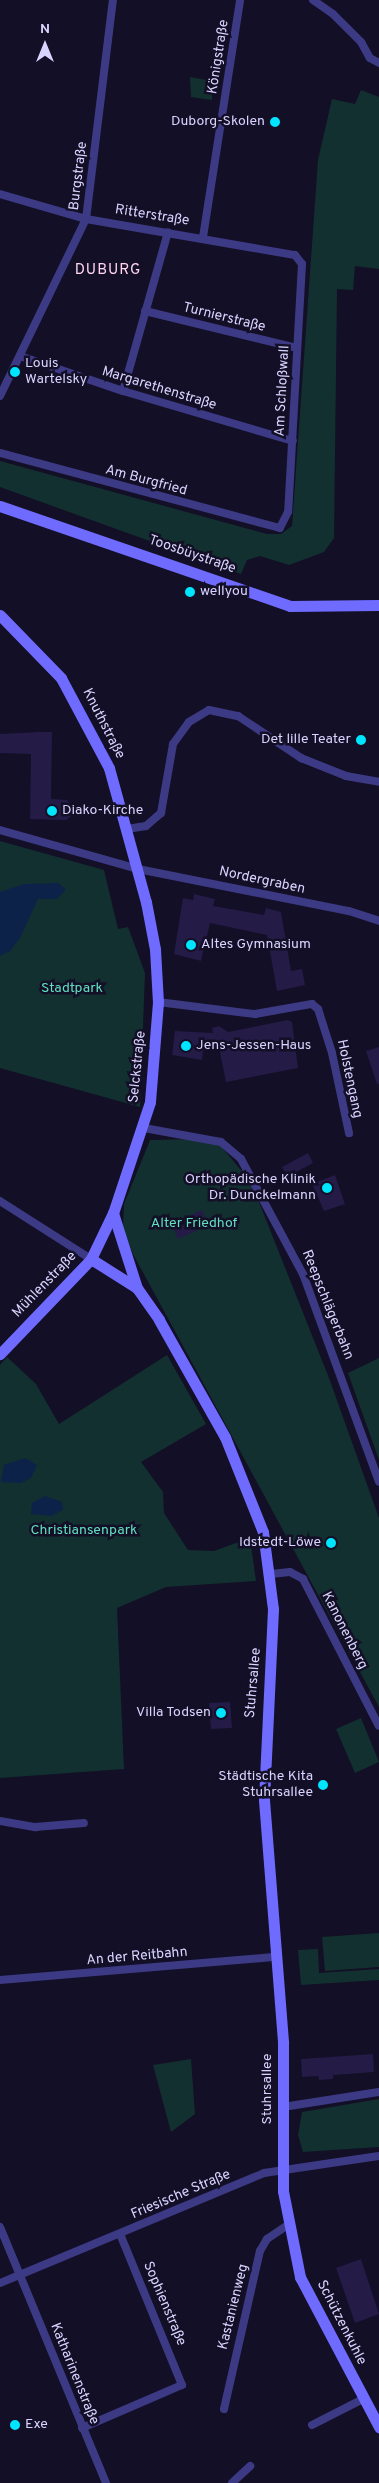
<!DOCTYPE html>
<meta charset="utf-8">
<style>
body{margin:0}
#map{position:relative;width:379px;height:2483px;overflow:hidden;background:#130f26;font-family:Overpass,sans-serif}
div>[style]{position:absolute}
.green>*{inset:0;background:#12302f}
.water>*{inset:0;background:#0c2248}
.building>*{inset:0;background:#241b47}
.minor>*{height:8px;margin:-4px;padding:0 4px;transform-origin:4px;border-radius:4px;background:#3d3a85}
.secondary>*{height:11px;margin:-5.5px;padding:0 5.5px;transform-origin:5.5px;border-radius:5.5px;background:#6f6bff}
.dots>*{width:14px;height:14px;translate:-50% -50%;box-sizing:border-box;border:2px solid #130f26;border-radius:50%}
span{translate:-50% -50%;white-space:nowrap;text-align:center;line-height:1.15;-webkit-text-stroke:5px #130f26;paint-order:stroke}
.street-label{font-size:14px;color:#d9d4ff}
.poi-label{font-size:14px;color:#d9d4ff}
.right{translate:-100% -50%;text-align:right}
.left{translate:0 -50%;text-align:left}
.park-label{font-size:14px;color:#5fe0c0}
.neighbourhood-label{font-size:15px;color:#ffd6f0;letter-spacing:1px}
.north{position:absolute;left:20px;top:20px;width:50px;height:50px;-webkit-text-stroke:4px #130f26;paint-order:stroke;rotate:0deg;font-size:14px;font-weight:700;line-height:20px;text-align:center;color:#d9d4ff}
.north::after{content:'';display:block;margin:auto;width:18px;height:22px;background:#d9d4ff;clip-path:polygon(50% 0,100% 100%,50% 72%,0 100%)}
</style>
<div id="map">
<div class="green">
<i style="clip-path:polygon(190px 77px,212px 81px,212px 100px,191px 97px)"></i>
<i style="clip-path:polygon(361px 90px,379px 97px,379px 269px,355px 266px,353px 290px,337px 289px,334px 538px,324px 552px,289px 565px,260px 556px,247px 560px,241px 574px,0 487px,0 461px,267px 534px,281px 534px,292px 526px,318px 160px,332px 99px,355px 104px)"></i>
<i style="clip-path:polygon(0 841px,104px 870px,118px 929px,128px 927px,145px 973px,140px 1107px,0 1068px)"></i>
<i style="clip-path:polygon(199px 1139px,219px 1144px,251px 1182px,329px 1378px,379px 1518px,379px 1707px,133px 1254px,123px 1228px,124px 1204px,150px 1140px)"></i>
<i style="clip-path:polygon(167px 1355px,206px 1424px,141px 1462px,163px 1492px,164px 1513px,188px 1550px,214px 1551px,250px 1538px,256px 1581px,166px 1587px,117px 1608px,124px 1769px,0 1778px,0 1365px,7px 1357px,36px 1384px,59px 1424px)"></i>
<i style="clip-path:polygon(379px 1358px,379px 1460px,348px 1373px)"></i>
<i style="clip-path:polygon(361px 1718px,379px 1762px,355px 1773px,336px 1729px)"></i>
<i style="clip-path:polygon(379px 1933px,379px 1967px,325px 1971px,322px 1937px)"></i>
<i style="clip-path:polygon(318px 1949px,319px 1973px,379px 1969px,379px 1980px,301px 1985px,298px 1950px)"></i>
<i style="clip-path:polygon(191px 2059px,195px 2114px,171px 2132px,153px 2065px)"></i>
<i style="clip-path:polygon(379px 2099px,379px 2147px,303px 2152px,298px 2135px,302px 2112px)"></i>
</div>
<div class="water">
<i style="clip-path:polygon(58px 883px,66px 889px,57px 899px,38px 899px,20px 938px,10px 951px,0 956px,0 892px,24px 884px)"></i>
<i style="clip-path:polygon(25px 1458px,37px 1465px,31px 1478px,21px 1483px,1px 1482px,4px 1465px)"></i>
<i style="clip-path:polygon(45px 1496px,62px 1502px,63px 1510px,51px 1516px,31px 1514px,32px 1503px)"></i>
</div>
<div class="building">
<i style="clip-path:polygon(38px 732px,52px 732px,51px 799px,67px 800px,74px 808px,74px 814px,66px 820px,30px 819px,31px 754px,0 753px,0 734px)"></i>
<i style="clip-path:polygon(194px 894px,215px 899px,213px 906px,264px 915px,266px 908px,281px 912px,291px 971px,302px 969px,305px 985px,277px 991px,267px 935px,210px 923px,201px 961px,174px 954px,183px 898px,193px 900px)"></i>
<i style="clip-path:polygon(288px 1020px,292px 1022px,298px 1068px,226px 1082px,219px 1048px,203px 1051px,202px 1060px,172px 1055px,175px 1031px,213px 1033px,212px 1028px,219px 1026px,228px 1032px)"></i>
<i style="clip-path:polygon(379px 1047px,379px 1084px,377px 1084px,366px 1051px)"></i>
<i style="clip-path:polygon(308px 1153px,313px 1163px,287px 1177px,282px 1167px)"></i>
<i style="clip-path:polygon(335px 1175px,345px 1204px,324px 1211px,312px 1184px)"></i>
<i style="clip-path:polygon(202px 1210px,209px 1225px,178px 1239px,171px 1224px)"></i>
<i style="clip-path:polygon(230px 1702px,232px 1728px,211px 1729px,209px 1703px)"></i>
<i style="clip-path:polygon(373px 2054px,374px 2072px,333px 2075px,333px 2079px,319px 2080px,318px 2076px,302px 2077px,301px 2059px)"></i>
<i style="clip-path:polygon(361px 2259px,379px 2314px,355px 2323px,336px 2268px)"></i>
</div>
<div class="minor">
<i style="left:313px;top:0;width:24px;rotate:35deg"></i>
<i style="left:333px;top:14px;width:40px;rotate:45deg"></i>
<i style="left:361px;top:42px;width:18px;rotate:61deg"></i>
<i style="left:370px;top:58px;width:10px;rotate:29deg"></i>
<i style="left:0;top:194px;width:90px;rotate:16.2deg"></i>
<i style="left:86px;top:219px;width:212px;rotate:9.8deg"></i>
<i style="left:295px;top:255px;width:11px;rotate:52deg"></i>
<i style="left:302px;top:264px;width:248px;rotate:93.2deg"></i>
<i style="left:288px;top:512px;width:18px;rotate:117deg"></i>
<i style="left:280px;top:528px;width:290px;rotate:-165deg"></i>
<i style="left:203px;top:237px;width:240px;rotate:-81.1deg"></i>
<i style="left:145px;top:311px;width:156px;rotate:13.7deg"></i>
<i style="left:20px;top:356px;width:109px;rotate:18.8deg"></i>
<i style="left:123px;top:391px;width:177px;rotate:16.4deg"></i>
<i style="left:123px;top:391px;width:165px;rotate:-74.2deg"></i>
<i style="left:0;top:396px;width:197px;rotate:-64.1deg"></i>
<i style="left:86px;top:219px;width:221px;rotate:-83deg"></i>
<i style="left:127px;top:829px;width:19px;rotate:-9deg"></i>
<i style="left:146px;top:826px;width:20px;rotate:-41deg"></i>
<i style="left:161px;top:813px;width:70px;rotate:-80.1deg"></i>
<i style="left:173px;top:744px;width:27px;rotate:-54deg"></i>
<i style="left:189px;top:722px;width:23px;rotate:-31deg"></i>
<i style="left:209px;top:710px;width:30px;rotate:12deg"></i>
<i style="left:238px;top:716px;width:76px;rotate:33.7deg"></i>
<i style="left:301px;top:758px;width:48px;rotate:21.8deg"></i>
<i style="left:346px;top:776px;width:34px;rotate:10deg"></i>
<i style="left:0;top:830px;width:143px;rotate:15.8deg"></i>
<i style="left:138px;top:869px;width:215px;rotate:11.3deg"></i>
<i style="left:349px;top:911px;width:32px;rotate:18deg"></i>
<i style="left:158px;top:1002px;width:98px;rotate:7.1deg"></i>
<i style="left:255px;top:1014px;width:58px;rotate:-10deg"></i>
<i style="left:312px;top:1004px;width:8px;rotate:40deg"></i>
<i style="left:318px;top:1009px;width:46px;rotate:72.3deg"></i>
<i style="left:332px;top:1053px;width:82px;rotate:78deg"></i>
<i style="left:144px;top:1128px;width:78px;rotate:10.3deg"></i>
<i style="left:221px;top:1142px;width:26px;rotate:40deg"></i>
<i style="left:241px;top:1159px;width:131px;rotate:61.7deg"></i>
<i style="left:303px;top:1274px;width:221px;rotate:69.9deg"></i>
<i style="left:0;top:1201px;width:108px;rotate:32.5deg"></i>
<i style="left:271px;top:1574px;width:19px;rotate:-6deg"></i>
<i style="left:290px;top:1572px;width:15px;rotate:28deg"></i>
<i style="left:303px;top:1579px;width:165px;rotate:62.7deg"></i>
<i style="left:0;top:1821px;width:36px;rotate:10deg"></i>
<i style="left:35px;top:1827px;width:49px;rotate:-4.7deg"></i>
<i style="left:0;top:1980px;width:277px;rotate:-4.8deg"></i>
<i style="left:283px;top:2107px;width:97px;rotate:-8.9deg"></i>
<i style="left:0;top:2227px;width:277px;rotate:67.5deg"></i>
<i style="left:0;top:2283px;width:286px;rotate:-22.6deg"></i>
<i style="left:264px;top:2173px;width:116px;rotate:-8.4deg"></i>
<i style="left:224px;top:2409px;width:162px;rotate:-77.2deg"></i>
<i style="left:260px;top:2251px;width:14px;rotate:-60deg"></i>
<i style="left:267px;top:2239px;width:27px;rotate:-34deg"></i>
<i style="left:312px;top:2425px;width:57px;rotate:-27deg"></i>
<i style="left:82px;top:2428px;width:109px;rotate:-23.3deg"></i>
<i style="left:182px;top:2385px;width:163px;rotate:-112.3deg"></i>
<i style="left:232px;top:2483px;width:25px;rotate:-43deg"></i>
</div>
<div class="secondary">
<i style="left:0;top:506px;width:307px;rotate:19deg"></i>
<i style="left:290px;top:606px;width:89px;rotate:-0.6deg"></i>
<i style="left:0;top:615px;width:88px;rotate:45.9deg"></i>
<i style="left:61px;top:678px;width:102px;rotate:61.9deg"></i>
<i style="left:109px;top:768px;width:139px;rotate:74.6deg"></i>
<i style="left:146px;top:902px;width:48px;rotate:79.2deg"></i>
<i style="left:155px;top:949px;width:53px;rotate:86.8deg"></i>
<i style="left:158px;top:1002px;width:100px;rotate:94.6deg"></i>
<i style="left:150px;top:1102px;width:117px;rotate:108.4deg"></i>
<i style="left:113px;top:1213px;width:51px;rotate:115.6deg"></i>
<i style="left:91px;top:1259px;width:132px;rotate:133.8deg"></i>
<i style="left:113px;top:1213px;width:79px;rotate:72.3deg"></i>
<i style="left:91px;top:1259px;width:54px;rotate:32.2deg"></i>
<i style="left:137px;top:1288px;width:39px;rotate:55deg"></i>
<i style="left:159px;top:1320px;width:134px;rotate:60.6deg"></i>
<i style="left:225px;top:1437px;width:102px;rotate:68.2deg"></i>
<i style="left:263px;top:1532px;width:78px;rotate:82.6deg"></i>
<i style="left:273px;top:1609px;width:191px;rotate:92.7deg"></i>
<i style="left:264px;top:1800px;width:244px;rotate:85.5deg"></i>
<i style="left:283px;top:2043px;width:148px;rotate:90deg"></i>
<i style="left:283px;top:2191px;width:88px;rotate:78.8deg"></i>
<i style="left:300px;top:2277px;width:170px;rotate:62.2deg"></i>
</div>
<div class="dots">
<i style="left:275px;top:122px;background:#00e5ff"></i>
<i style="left:15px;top:372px;background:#00e5ff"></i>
<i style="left:190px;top:592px;background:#00e5ff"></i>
<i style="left:361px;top:740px;background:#00e5ff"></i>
<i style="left:52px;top:811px;background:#00e5ff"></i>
<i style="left:191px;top:945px;background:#00e5ff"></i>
<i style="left:186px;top:1046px;background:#00e5ff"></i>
<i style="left:327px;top:1188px;background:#00e5ff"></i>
<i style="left:331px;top:1543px;background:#00e5ff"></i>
<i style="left:221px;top:1713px;background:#00e5ff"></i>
<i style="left:323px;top:1785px;background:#00e5ff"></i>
<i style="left:15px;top:2425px;background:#00e5ff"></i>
</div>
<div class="street-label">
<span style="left:219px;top:57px;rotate:-81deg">Königstraße</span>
<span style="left:79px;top:176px;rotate:-83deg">Burgstraße</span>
<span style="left:152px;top:216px;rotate:9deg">Ritterstraße</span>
<span style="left:224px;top:318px;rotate:14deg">Turnierstraße</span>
<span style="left:159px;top:389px;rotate:17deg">Margarethenstraße</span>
<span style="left:283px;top:391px;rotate:-87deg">Am Schloßwall</span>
<span style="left:146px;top:481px;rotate:15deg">Am Burgfried</span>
<span style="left:192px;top:555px;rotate:19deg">Toosbüystraße</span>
<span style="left:103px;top:724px;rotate:63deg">Knuthstraße</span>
<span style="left:262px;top:881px;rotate:12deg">Nordergraben</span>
<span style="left:138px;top:1067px;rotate:-84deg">Selckstraße</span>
<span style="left:349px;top:1079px;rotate:78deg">Holstengang</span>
<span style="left:45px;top:1285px;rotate:-46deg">Mühlenstraße</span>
<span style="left:327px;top:1305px;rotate:68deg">Reepschlägerbahn</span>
<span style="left:344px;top:1631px;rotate:63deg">Kanonenberg</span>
<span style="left:254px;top:1683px;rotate:-85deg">Stuhrsallee</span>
<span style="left:137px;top:1957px;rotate:-5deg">An der Reitbahn</span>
<span style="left:268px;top:2089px;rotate:-90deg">Stuhrsallee</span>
<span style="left:181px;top:2195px;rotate:-23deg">Friesische Straße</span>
<span style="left:164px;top:2304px;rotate:67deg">Sophienstraße</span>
<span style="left:234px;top:2307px;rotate:-76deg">Kastanienweg</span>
<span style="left:341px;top:2323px;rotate:63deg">Schützenkuhle</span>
<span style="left:74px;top:2374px;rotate:68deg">Katharinenstraße</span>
</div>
<div class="poi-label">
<span class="right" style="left:265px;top:122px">Duborg-Skolen</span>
<span class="left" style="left:25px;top:372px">Louis<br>Wartelsky</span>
<span class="left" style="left:200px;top:592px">wellyou</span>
<span class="right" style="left:351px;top:740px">Det lille Teater</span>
<span class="left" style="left:62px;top:811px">Diako-Kirche</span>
<span class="left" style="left:201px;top:945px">Altes Gymnasium</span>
<span class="left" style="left:196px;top:1046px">Jens-Jessen-Haus</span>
<span class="right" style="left:316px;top:1188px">Orthopädische Klinik<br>Dr. Dunckelmann</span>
<span class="right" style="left:321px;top:1543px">Idstedt-Löwe</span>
<span class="right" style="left:211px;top:1713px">Villa Todsen</span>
<span class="right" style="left:313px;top:1785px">Städtische Kita<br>Stuhrsallee</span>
<span class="left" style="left:25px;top:2425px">Exe</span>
</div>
<div class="park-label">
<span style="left:72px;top:989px">Stadtpark</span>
<span style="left:194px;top:1224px">Alter Friedhof</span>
<span style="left:84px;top:1531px">Christiansenpark</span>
</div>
<div class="neighbourhood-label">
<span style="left:108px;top:271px">DUBURG</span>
</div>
<div class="north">N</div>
</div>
